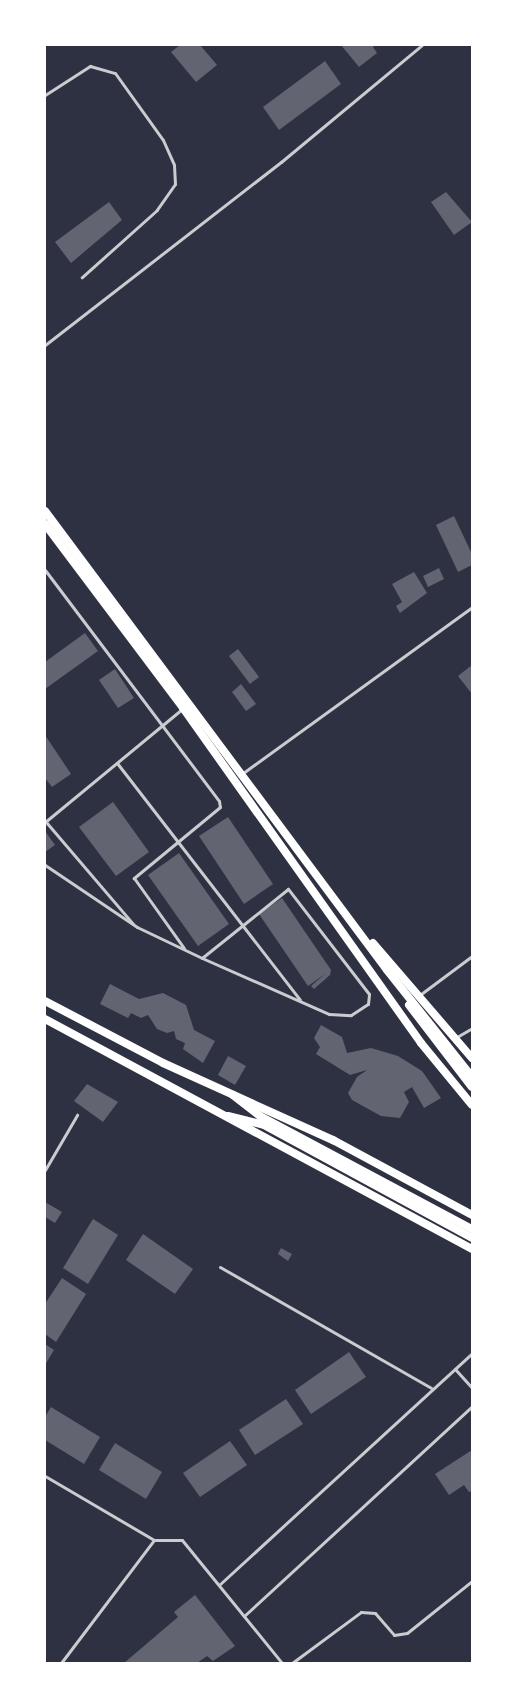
<!DOCTYPE html>
<style>
body{margin:0}
#map{position:relative;width:517px;height:1708px;overflow:hidden;background:#2d3142;font-family:"PT Sans Narrow",sans-serif}
div>[style]{position:absolute}
.building>*{inset:0;background:#626471}
.service>*{height:3px;margin:-1.5px;padding:0 1.5px;transform-origin:1.5px;border-radius:1.5px;background:#caccd0}
.secondary>*{height:8px;margin:-4px;padding:0 4px;transform-origin:4px;border-radius:4px;background:#fff}
.primary>*{height:8px;margin:-4px;padding:0 4px;transform-origin:4px;border-radius:4px;background:#fff}
span{translate:-50% -50%;white-space:nowrap;text-align:center;line-height:1.15;-webkit-text-stroke:6px #fff;paint-order:stroke}
.frame{position:absolute;inset:0;border:46px solid #fff;pointer-events:none}
</style>
<div id="map">
<div class="building">
<i style="clip-path:polygon(180px 45px,200px 45px,217px 65px,196px 82px,171px 52px)"></i>
<i style="clip-path:polygon(341px 45px,375px 45px,373px 47px,377px 53px,359px 67px)"></i>
<i style="clip-path:polygon(325px 61px,341px 84px,279px 130px,263px 107px)"></i>
<i style="clip-path:polygon(446px 192px,472px 222px,454px 235px,431px 202px)"></i>
<i style="clip-path:polygon(109px 202px,122px 220px,71px 263px,55px 242px)"></i>
<i style="clip-path:polygon(454px 516px,472px 554px,472px 565px,458px 572px,436px 525px)"></i>
<i style="clip-path:polygon(439px 568px,444px 579px,428px 587px,423px 576px)"></i>
<i style="clip-path:polygon(414px 572px,427px 593px,400px 613px,396px 606px,402px 602px,392px 584px)"></i>
<i style="clip-path:polygon(85px 633px,98px 651px,45px 689px,45px 662px)"></i>
<i style="clip-path:polygon(238px 649px,259px 677px,250px 684px,229px 656px)"></i>
<i style="clip-path:polygon(472px 665px,472px 694px,458px 676px)"></i>
<i style="clip-path:polygon(115px 669px,134px 698px,118px 708px,99px 680px)"></i>
<i style="clip-path:polygon(241px 684px,256px 704px,246px 711px,232px 692px)"></i>
<i style="clip-path:polygon(45px 735px,71px 774px,52px 787px,45px 778px)"></i>
<i style="clip-path:polygon(113px 802px,149px 852px,116px 876px,79px 827px)"></i>
<i style="clip-path:polygon(228px 817px,273px 884px,244px 904px,199px 836px)"></i>
<i style="clip-path:polygon(45px 831px,55px 845px,45px 852px)"></i>
<i style="clip-path:polygon(179px 853px,229px 924px,198px 946px,148px 875px)"></i>
<i style="clip-path:polygon(282px 898px,331px 970px,330px 975px,314px 989px,311px 986px,325px 974px,308px 986px,259px 914px)"></i>
<i style="clip-path:polygon(110px 984px,139px 999px,163px 993px,186px 1005px,194px 1030px,215px 1041px,203px 1063px,183px 1049px,185px 1043px,176px 1039px,174px 1031px,167px 1033px,157px 1029px,148px 1015px,141px 1018px,131px 1013px,128px 1018px,100px 1004px)"></i>
<i style="clip-path:polygon(321px 1025px,342px 1037px,347px 1053px,371px 1048px,398px 1056px,422px 1071px,441px 1098px,424px 1108px,412px 1087px,404px 1092px,409px 1102px,400px 1118px,381px 1116px,352px 1100px,348px 1093px,357px 1077px,367px 1070px,350px 1075px,316px 1054px,320px 1047px,314px 1038px)"></i>
<i style="clip-path:polygon(228px 1056px,246px 1066px,235px 1085px,218px 1075px)"></i>
<i style="clip-path:polygon(87px 1084px,118px 1102px,103px 1122px,74px 1101px)"></i>
<i style="clip-path:polygon(45px 1202px,62px 1212px,55px 1223px,45px 1217px)"></i>
<i style="clip-path:polygon(93px 1219px,118px 1235px,88px 1284px,63px 1268px)"></i>
<i style="clip-path:polygon(143px 1234px,193px 1269px,175px 1294px,126px 1260px)"></i>
<i style="clip-path:polygon(281px 1248px,292px 1254px,288px 1261px,278px 1254px)"></i>
<i style="clip-path:polygon(62px 1278px,86px 1294px,56px 1342px,45px 1334px,45px 1304px)"></i>
<i style="clip-path:polygon(45px 1344px,54px 1350px,45px 1365px)"></i>
<i style="clip-path:polygon(349px 1352px,366px 1377px,311px 1414px,295px 1390px)"></i>
<i style="clip-path:polygon(286px 1399px,303px 1424px,255px 1455px,239px 1430px)"></i>
<i style="clip-path:polygon(51px 1407px,100px 1437px,84px 1464px,45px 1440px,45px 1417px)"></i>
<i style="clip-path:polygon(230px 1441px,247px 1465px,200px 1497px,183px 1473px)"></i>
<i style="clip-path:polygon(115px 1443px,162px 1472px,146px 1499px,99px 1470px)"></i>
<i style="clip-path:polygon(472px 1450px,472px 1491px,469px 1492px,464px 1485px,449px 1495px,435px 1474px)"></i>
<i style="clip-path:polygon(195px 1595px,235px 1646px,213px 1661px,207px 1656px,197px 1663px,124px 1663px,178px 1617px,174px 1612px)"></i>
</div>
<div class="service">
<i style="left:45px;top:95px;width:54px;rotate:-32.8deg"></i>
<i style="left:90px;top:66px;width:26px;rotate:16deg"></i>
<i style="left:115px;top:73px;width:82px;rotate:54.4deg"></i>
<i style="left:163px;top:140px;width:27px;rotate:66deg"></i>
<i style="left:174px;top:165px;width:19px;rotate:87deg"></i>
<i style="left:175px;top:184px;width:32px;rotate:125deg"></i>
<i style="left:157px;top:210px;width:101px;rotate:138.2deg"></i>
<i style="left:45px;top:345px;width:299px;rotate:-37.8deg"></i>
<i style="left:281px;top:162px;width:183px;rotate:-39.7deg"></i>
<i style="left:45px;top:570px;width:289px;rotate:53deg"></i>
<i style="left:219px;top:801px;width:6px;rotate:81deg"></i>
<i style="left:220px;top:807px;width:112px;rotate:140.5deg"></i>
<i style="left:134px;top:878px;width:86px;rotate:54.5deg"></i>
<i style="left:117px;top:763px;width:299px;rotate:52.3deg"></i>
<i style="left:243px;top:773px;width:283px;rotate:-35.9deg"></i>
<i style="left:45px;top:822px;width:178px;rotate:-39.5deg"></i>
<i style="left:46px;top:822px;width:134px;rotate:49.5deg"></i>
<i style="left:45px;top:865px;width:111px;rotate:34deg"></i>
<i style="left:137px;top:927px;width:72px;rotate:25.5deg"></i>
<i style="left:202px;top:958px;width:139px;rotate:23.8deg"></i>
<i style="left:329px;top:1014px;width:22px;rotate:3deg"></i>
<i style="left:351px;top:1015px;width:20px;rotate:-33deg"></i>
<i style="left:368px;top:1004px;width:10px;rotate:-84deg"></i>
<i style="left:369px;top:994px;width:133px;rotate:-127.6deg"></i>
<i style="left:288px;top:889px;width:110px;rotate:141.3deg"></i>
<i style="left:421px;top:994px;width:64px;rotate:-36.7deg"></i>
<i style="left:455px;top:1038px;width:20px;rotate:-30deg"></i>
<i style="left:45px;top:1170px;width:64px;rotate:-59.8deg"></i>
<i style="left:220px;top:1267px;width:243px;rotate:29.8deg"></i>
<i style="left:455px;top:1369px;width:25px;rotate:48deg"></i>
<i style="left:45px;top:1476px;width:126px;rotate:30.4deg"></i>
<i style="left:154px;top:1540px;width:28px"></i>
<i style="left:182px;top:1540px;width:159px;rotate:50.9deg"></i>
<i style="left:219px;top:1585px;width:343px;rotate:-42.5deg"></i>
<i style="left:244px;top:1616px;width:310px;rotate:-42.6deg"></i>
<i style="left:61px;top:1663px;width:154px;rotate:-52.9deg"></i>
<i style="left:292px;top:1663px;width:86px;rotate:-36.5deg"></i>
<i style="left:361px;top:1612px;width:14px;rotate:4deg"></i>
<i style="left:375px;top:1613px;width:29px;rotate:49deg"></i>
<i style="left:394px;top:1635px;width:13px;rotate:-9deg"></i>
<i style="left:407px;top:1633px;width:83px;rotate:-38.7deg"></i>
</div>
<div class="secondary">
<i style="left:45px;top:1001px;width:133px;rotate:27.7deg"></i>
<i style="left:163px;top:1063px;width:187px;rotate:24.4deg"></i>
<i style="left:333px;top:1140px;width:158px;rotate:28.3deg"></i>
<i style="left:45px;top:1019px;width:485px;rotate:28.3deg"></i>
</div>
<div class="primary">
<i style="left:45px;top:511px;width:572px;rotate:53.31deg"></i>
<i style="left:387px;top:970px;width:137px;rotate:51.5deg"></i>
<i style="left:45px;top:524px;width:230px;rotate:53.1deg"></i>
<i style="left:183px;top:708px;width:411px;rotate:54.6deg"></i>
<i style="left:421px;top:1043px;width:80px;rotate:50.6deg"></i>
<i style="left:373px;top:943px;width:152px;rotate:49.3deg"></i>
<i style="left:409px;top:1005px;width:103px;rotate:52.5deg"></i>
<i style="left:233px;top:1095px;width:34px;rotate:38deg"></i>
<i style="left:260px;top:1116px;width:240px;rotate:28.1deg"></i>
<i style="left:228px;top:1116px;width:37px;rotate:14deg"></i>
<i style="left:264px;top:1125px;width:237px;rotate:28.5deg"></i>
</div>
<div class="frame"></div>
</div>
